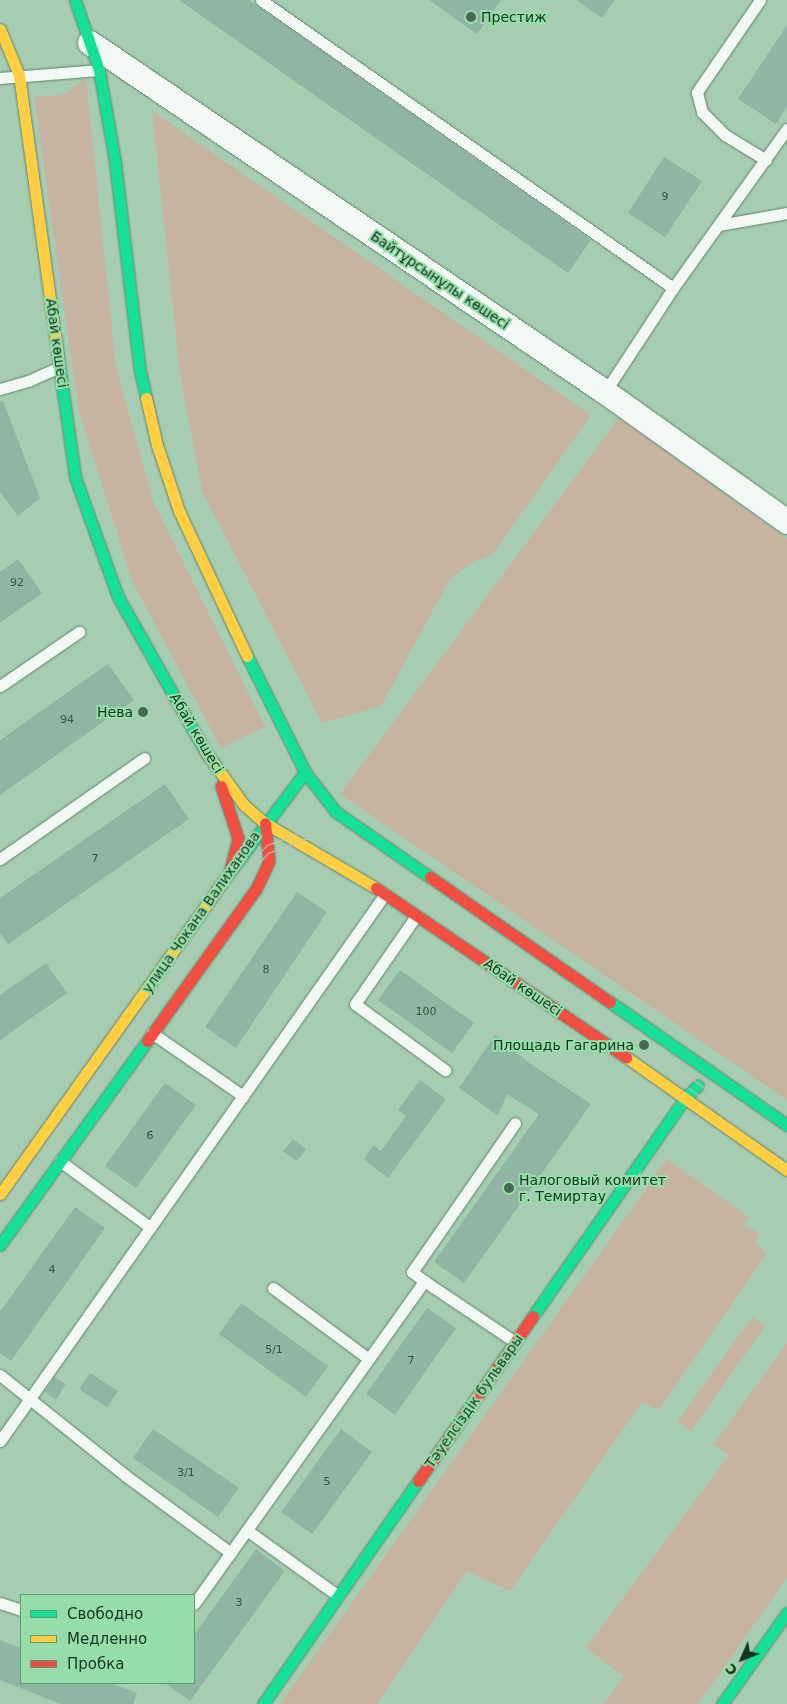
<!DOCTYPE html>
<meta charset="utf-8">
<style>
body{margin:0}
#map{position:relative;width:787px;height:1704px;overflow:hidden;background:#a6cdb1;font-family:"DejaVu Sans",sans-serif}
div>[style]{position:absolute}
.green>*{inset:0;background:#c7b4a0}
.building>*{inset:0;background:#91b5a3}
.roads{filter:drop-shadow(0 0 1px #62836d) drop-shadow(0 0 1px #62836d)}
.lane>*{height:11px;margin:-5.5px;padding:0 5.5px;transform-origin:5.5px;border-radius:5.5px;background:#f2f8f3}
.street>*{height:24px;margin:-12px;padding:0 12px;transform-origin:12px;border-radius:12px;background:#f2f8f3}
.fast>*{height:11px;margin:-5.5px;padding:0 5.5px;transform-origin:5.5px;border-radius:5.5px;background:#16e098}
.slow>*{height:11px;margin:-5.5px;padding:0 5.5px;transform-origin:5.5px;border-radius:5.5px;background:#ffcf43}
.jam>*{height:11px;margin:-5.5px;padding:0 5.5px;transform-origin:5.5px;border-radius:5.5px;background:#f24e42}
.tram>*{height:1px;margin:-0.5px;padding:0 0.5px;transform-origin:0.5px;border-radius:0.5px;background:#bac5bd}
.dots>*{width:14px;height:14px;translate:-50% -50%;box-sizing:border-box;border:2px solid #95dea9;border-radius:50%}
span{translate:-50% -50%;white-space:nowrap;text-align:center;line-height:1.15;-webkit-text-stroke:4px #95dea9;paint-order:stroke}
.number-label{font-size:11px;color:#34543f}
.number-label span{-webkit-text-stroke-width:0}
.poi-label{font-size:14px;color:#15331e}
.left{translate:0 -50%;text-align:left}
.right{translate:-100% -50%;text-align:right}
.street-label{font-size:14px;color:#15331e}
.legend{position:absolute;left:20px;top:1594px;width:175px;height:90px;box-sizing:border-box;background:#95dea9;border:1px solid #629a71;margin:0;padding:6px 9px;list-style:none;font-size:15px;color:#15331e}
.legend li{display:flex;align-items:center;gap:10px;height:25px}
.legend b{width:25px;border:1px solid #629a71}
.north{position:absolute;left:717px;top:1634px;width:50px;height:50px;-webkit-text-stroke:4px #95dea9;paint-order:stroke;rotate:226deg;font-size:14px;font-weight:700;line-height:20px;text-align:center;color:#15331e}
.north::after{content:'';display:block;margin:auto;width:18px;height:22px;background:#15331e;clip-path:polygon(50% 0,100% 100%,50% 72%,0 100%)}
</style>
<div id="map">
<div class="green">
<i style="clip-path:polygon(86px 77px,116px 367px,153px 501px,265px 727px,221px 748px,132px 581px,79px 411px,34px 97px,64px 95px)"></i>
<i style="clip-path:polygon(152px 111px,591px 415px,493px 554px,471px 563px,450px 579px,381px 706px,322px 723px,202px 491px,180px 375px)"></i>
<i style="clip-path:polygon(619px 418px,787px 539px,787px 1100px,340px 794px)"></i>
<i style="clip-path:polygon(667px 1159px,749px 1217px,744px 1225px,759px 1233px,755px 1243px,767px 1253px,659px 1410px,642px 1402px,510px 1591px,467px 1571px,377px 1704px,280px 1704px)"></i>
<i style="clip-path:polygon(752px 1317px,765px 1326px,691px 1431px,677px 1422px)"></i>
<i style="clip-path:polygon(787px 1343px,787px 1578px,698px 1704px,604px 1704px,624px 1676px,586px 1648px,729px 1455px,713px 1445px)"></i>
</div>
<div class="building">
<i style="clip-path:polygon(179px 0,249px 0,591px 240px,568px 273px)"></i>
<i style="clip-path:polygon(429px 0,501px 0,477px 34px)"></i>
<i style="clip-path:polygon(576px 0,615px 0,602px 18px)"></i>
<i style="clip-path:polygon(787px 25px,787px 106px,776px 124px,738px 99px)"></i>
<i style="clip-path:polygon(664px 157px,702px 181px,665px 237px,628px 213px)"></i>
<i style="clip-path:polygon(3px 401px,40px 498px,18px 516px,0 492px,0 402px)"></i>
<i style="clip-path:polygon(18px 559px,42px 593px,0 623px,0 572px)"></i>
<i style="clip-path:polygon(108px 664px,134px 700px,0 795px,0 740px)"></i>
<i style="clip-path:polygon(165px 784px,189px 819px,8px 944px,0 933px,0 898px)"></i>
<i style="clip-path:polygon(297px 892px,327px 912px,236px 1048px,205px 1027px)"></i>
<i style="clip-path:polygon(46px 963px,67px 993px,0 1040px,0 995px)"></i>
<i style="clip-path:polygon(400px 970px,474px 1023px,452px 1053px,378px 1000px)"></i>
<i style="clip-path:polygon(495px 1035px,529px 1063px,591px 1104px,464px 1283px,434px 1262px,539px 1114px,507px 1094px,498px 1116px,459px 1088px)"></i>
<i style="clip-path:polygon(420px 1080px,446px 1099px,388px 1178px,364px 1159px,374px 1145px,381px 1151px,406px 1116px,398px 1110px)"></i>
<i style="clip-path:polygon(165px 1083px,196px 1105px,136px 1188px,105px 1166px)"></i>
<i style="clip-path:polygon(293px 1139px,306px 1149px,297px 1161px,283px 1151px)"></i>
<i style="clip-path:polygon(75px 1207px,105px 1228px,11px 1361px,0 1353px,0 1312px)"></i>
<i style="clip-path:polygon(241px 1303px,328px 1366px,306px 1397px,219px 1334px)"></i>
<i style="clip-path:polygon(427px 1308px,456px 1328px,395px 1415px,366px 1394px)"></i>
<i style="clip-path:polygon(90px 1373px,118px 1391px,107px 1407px,79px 1389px)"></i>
<i style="clip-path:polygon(54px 1377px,66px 1384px,56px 1400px,45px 1392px)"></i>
<i style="clip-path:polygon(153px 1429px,239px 1488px,218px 1517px,133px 1458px)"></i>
<i style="clip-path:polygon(341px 1429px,372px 1452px,312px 1534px,281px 1512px)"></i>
<i style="clip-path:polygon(256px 1549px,285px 1571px,190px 1701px,165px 1683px,194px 1683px,194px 1635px)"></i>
<i style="clip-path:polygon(0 1640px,21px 1648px,21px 1683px,110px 1683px,137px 1693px,133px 1704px,61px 1704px,0 1680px)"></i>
</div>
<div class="roads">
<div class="lane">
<i style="left:261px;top:0;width:503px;rotate:34.95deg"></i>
<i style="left:760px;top:0;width:112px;rotate:124.4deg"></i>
<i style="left:697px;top:92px;width:21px;rotate:76deg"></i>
<i style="left:702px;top:112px;width:33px;rotate:45deg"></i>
<i style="left:725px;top:135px;width:48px;rotate:31.4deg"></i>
<i style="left:0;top:78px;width:99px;rotate:-4.6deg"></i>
<i style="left:719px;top:225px;width:69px;rotate:-10deg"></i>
<i style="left:0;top:389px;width:29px;rotate:-16deg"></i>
<i style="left:28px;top:381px;width:34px;rotate:-24deg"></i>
<i style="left:605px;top:392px;width:124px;rotate:-56.8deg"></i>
<i style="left:673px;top:288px;width:196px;rotate:-54.4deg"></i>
<i style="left:0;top:686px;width:96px;rotate:-34.4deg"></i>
<i style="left:0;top:859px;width:176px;rotate:-35deg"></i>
<i style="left:416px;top:916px;width:107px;rotate:124.7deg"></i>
<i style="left:355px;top:1004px;width:112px;rotate:36.3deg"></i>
<i style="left:152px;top:1033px;width:111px;rotate:34.7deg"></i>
<i style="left:60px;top:1161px;width:112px;rotate:36.3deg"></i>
<i style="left:424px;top:1281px;width:15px;rotate:-143deg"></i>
<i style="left:412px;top:1272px;width:181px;rotate:-55.3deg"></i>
<i style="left:273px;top:1288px;width:119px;rotate:36.5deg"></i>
<i style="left:0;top:1375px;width:161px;rotate:38.7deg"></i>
<i style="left:126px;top:1476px;width:130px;rotate:36.3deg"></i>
<i style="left:0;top:1441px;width:669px;rotate:-54.86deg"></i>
<i style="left:248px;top:1531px;width:110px;rotate:35.7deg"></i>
<i style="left:0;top:1603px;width:22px;rotate:18deg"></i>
<i style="left:194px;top:1604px;width:397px;rotate:-54.5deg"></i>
<i style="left:424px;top:1281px;width:110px;rotate:33.8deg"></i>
</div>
<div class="street">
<i style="left:90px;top:43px;width:622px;rotate:34.12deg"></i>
<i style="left:605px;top:392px;width:224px;rotate:35.5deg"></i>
</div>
<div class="fast">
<i style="left:75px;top:0;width:74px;rotate:71.1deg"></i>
<i style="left:99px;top:70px;width:93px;rotate:80.1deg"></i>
<i style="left:115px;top:162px;width:210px;rotate:83.2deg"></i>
<i style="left:140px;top:371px;width:28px;rotate:77deg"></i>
<i style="left:58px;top:357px;width:121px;rotate:81.9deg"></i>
<i style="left:75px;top:477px;width:127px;rotate:70.3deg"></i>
<i style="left:118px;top:597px;width:177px;rotate:60.5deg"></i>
<i style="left:247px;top:656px;width:130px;rotate:63.4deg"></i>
<i style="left:305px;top:772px;width:51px;rotate:52.2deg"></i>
<i style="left:336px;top:812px;width:114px;rotate:34.7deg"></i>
<i style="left:226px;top:877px;width:131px;rotate:-53deg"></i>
<i style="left:610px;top:1002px;width:216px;rotate:34.8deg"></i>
<i style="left:0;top:1245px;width:251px;rotate:-54.2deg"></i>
<i style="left:533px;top:1316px;width:266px;rotate:-55.1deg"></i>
<i style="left:685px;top:1098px;width:18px;rotate:-45deg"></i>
<i style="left:263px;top:1704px;width:272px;rotate:-55.2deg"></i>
<i style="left:722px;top:1704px;width:112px;rotate:-54.5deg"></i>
</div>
<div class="slow">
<i style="left:0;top:29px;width:50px;rotate:67.6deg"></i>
<i style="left:19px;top:75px;width:285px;rotate:82.1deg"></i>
<i style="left:146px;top:398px;width:48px;rotate:76.8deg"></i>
<i style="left:157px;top:445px;width:70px;rotate:71.6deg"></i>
<i style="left:179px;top:511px;width:160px;rotate:64.9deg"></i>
<i style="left:205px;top:751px;width:67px;rotate:54.2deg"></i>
<i style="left:244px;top:805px;width:28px;rotate:41deg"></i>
<i style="left:265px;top:823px;width:129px;rotate:30.4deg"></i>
<i style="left:626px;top:1057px;width:197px;rotate:35.1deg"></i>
<i style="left:0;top:1194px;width:389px;rotate:-54.5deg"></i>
</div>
<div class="jam">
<i style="left:221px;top:786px;width:55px;rotate:71.9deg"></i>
<i style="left:238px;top:838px;width:30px;rotate:104deg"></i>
<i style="left:430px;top:877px;width:219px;rotate:34.8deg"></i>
<i style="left:376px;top:888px;width:302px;rotate:34.1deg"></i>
<i style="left:147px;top:1041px;width:187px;rotate:-54.4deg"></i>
<i style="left:256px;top:889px;width:31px;rotate:-65deg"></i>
<i style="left:269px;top:861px;width:38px;rotate:-96deg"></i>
<i style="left:418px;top:1481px;width:201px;rotate:-55.1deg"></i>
</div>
</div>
<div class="tram">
<i style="left:257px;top:855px;width:14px;rotate:-45deg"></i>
<i style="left:267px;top:845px;width:36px;rotate:-21deg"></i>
<i style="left:499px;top:946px;width:350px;rotate:34.6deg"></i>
<i style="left:0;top:1209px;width:340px;rotate:-54.2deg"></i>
<i style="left:0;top:1224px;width:437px;rotate:-54.5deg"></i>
<i style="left:254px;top:868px;width:21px;rotate:-47deg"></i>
<i style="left:268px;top:853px;width:39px;rotate:-21deg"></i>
<i style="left:304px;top:839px;width:18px"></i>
<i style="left:322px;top:839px;width:20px;rotate:20deg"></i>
<i style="left:341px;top:846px;width:544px;rotate:34.89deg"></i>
</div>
<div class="dots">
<i style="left:471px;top:17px;background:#486951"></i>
<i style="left:143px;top:712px;background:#486951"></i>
<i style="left:644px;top:1045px;background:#486951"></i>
<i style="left:509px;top:1188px;background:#486951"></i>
</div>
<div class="number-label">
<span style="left:665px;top:197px">9</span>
<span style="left:17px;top:583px">92</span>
<span style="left:67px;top:720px">94</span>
<span style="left:95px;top:859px">7</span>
<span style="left:266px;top:970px">8</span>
<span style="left:426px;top:1012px">100</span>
<span style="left:150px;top:1136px">6</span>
<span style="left:52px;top:1270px">4</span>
<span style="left:274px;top:1350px">5/1</span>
<span style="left:411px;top:1361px">7</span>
<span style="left:186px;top:1473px">3/1</span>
<span style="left:327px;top:1482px">5</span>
<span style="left:239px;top:1603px">3</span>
</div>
<div class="poi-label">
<span class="left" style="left:481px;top:17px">Престиж</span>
<span class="right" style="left:133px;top:712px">Нева</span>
<span class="right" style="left:634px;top:1045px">Площадь Гагарина</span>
<span class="left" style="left:519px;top:1188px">Налоговый комитет<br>г. Темиртау</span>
</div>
<div class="street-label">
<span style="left:440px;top:280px;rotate:34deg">Байтұрсынұлы көшесі</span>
<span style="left:57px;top:343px;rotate:82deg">Абай көшесі</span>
<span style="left:197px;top:733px;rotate:59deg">Абай көшесі</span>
<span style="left:201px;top:912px;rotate:-55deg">улица Чокана Валиханова</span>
<span style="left:523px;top:987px;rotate:34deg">Абай көшесі</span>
<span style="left:474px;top:1401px;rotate:-55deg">Тәуелсіздік бульвары</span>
</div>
<ul class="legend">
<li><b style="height:6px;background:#16e098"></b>Свободно</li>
<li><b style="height:6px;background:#ffcf43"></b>Медленно</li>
<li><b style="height:6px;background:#f24e42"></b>Пробка</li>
</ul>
<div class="north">С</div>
</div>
